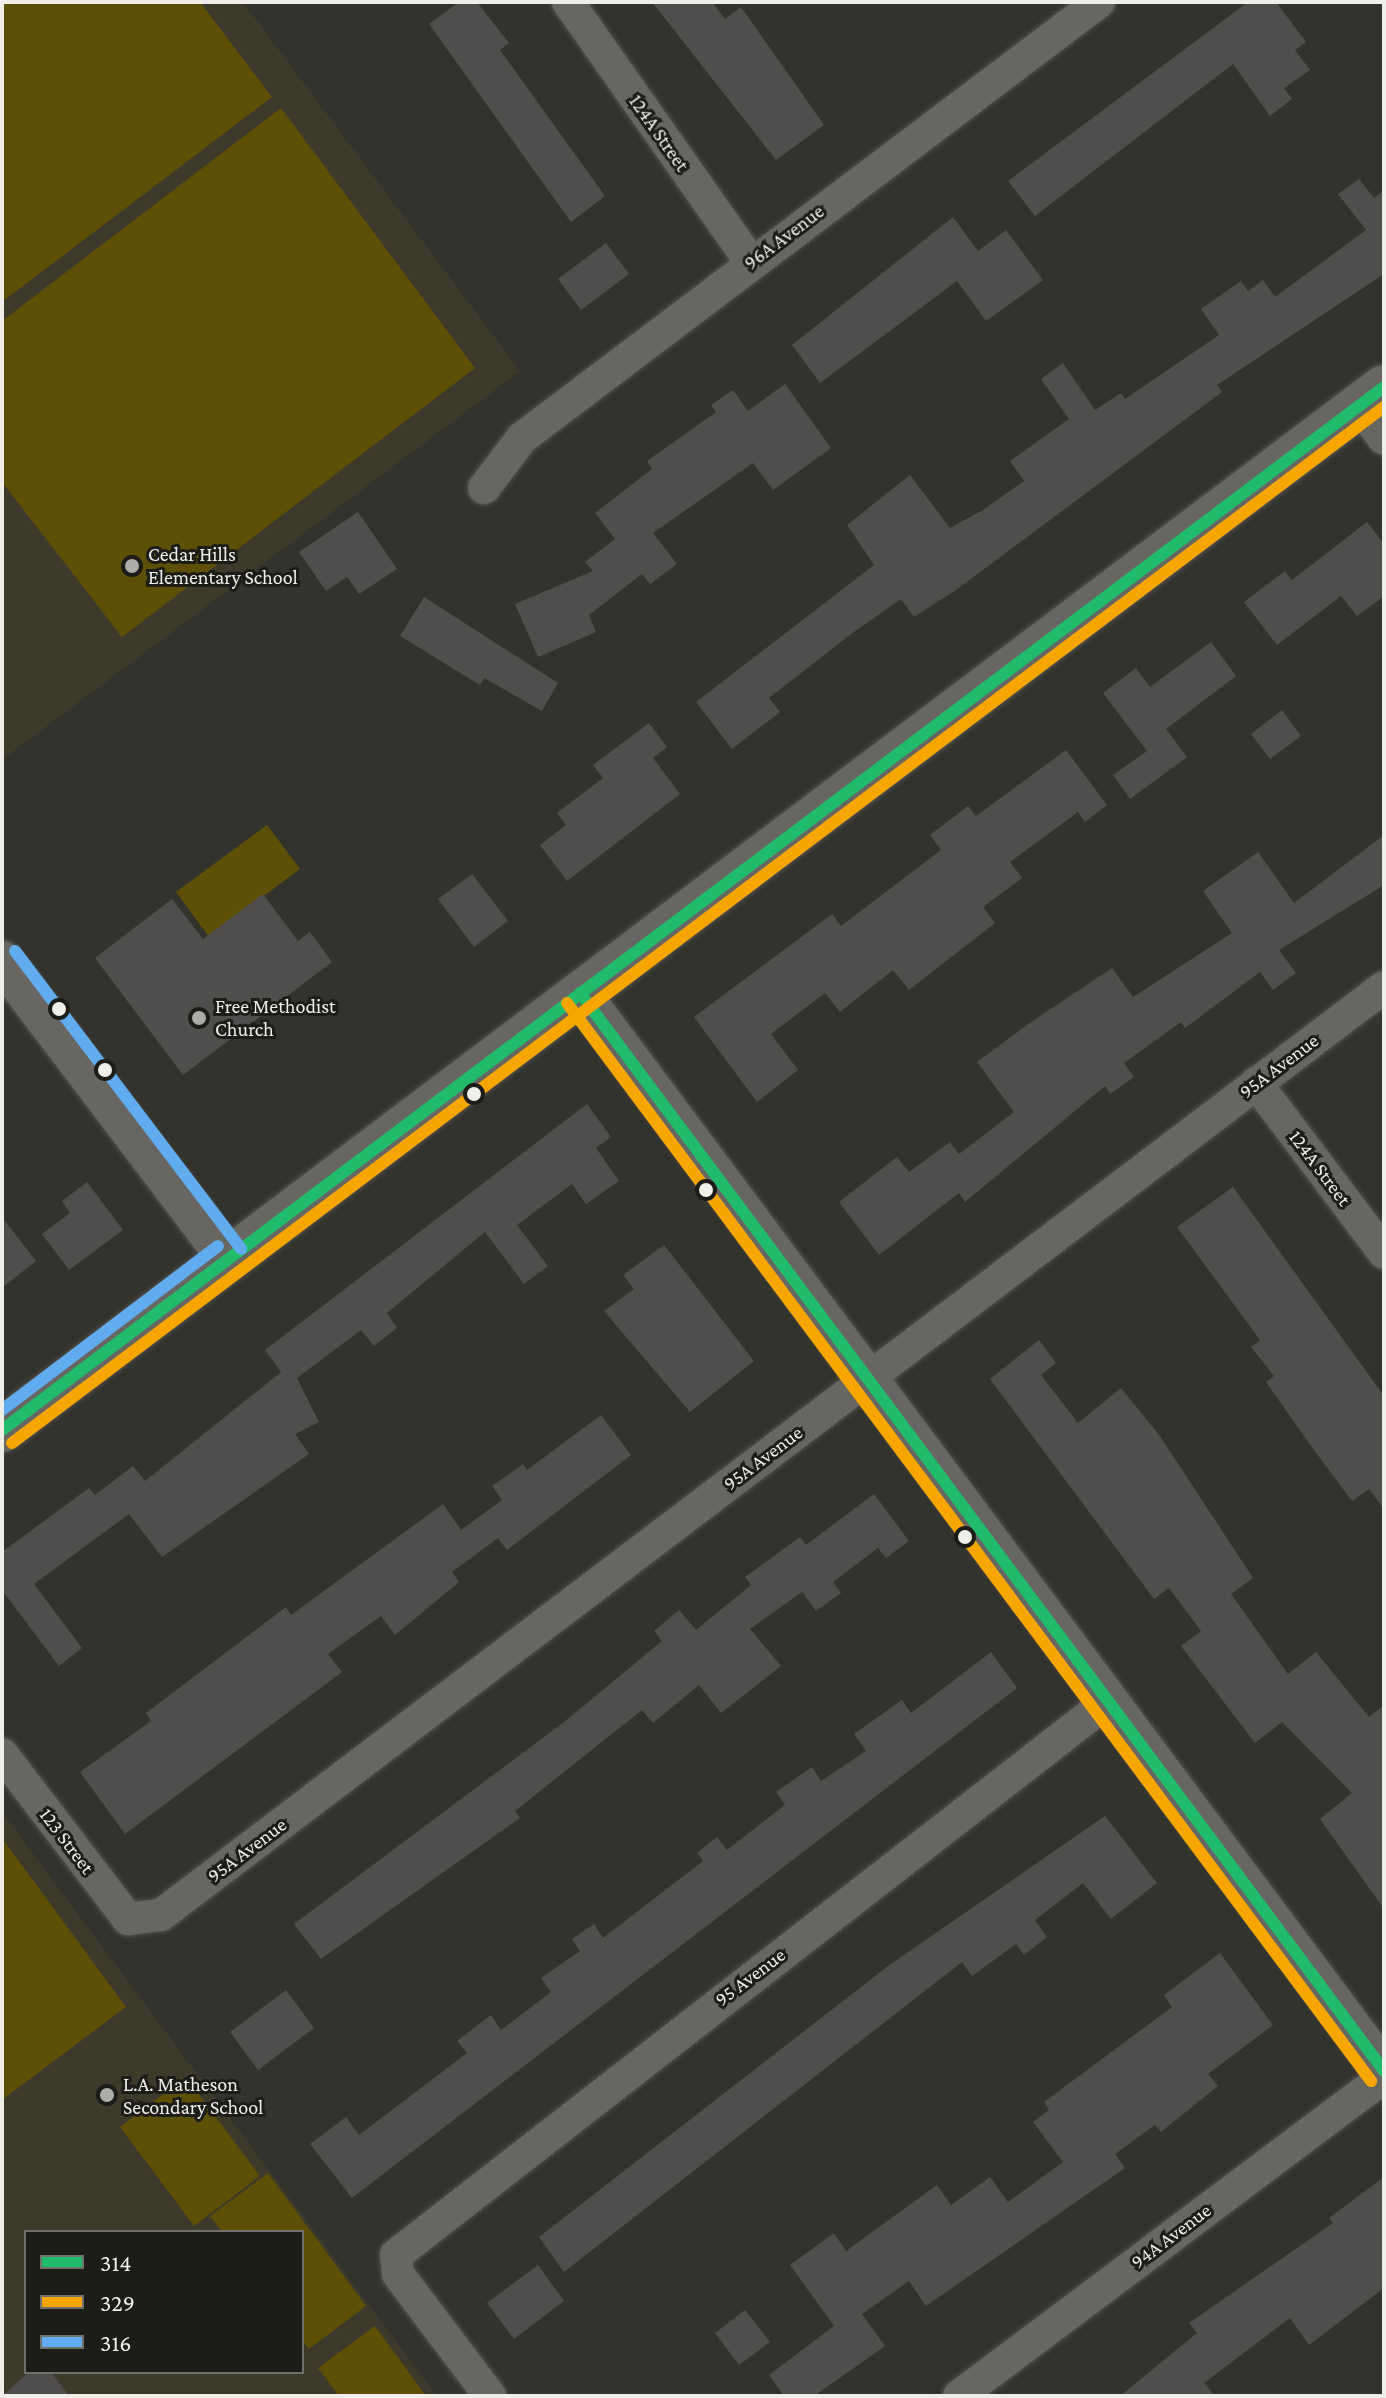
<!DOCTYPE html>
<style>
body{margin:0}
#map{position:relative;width:1386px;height:2398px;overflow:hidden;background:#33332e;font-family:"Crimson Pro",serif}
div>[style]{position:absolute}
.built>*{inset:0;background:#3d392b}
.green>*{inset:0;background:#5d5006}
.building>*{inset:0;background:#4f4e4d}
.roads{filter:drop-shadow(0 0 2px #52514d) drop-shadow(0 0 2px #52514d)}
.minor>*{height:32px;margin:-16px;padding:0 16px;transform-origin:16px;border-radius:16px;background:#676663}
.tertiary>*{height:40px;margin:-20px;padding:0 20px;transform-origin:20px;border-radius:20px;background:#676663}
.secondary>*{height:44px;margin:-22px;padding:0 22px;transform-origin:22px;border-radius:22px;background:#676663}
.bus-1>*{height:12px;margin:-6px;padding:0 6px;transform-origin:6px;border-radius:6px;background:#20bc6c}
.bus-2>*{height:12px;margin:-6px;padding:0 6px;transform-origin:6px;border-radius:6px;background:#f7a600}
.bus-3>*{height:12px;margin:-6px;padding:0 6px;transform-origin:6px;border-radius:6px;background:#60acee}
.dots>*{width:22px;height:22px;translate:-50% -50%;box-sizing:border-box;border:4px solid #1c1c18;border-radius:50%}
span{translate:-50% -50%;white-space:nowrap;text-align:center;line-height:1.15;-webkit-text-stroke:6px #1c1c18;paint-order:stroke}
.street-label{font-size:20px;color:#efeee8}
.poi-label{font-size:20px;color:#efeee8}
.left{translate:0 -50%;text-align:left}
.frame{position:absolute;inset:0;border:4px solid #efeee8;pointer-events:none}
.legend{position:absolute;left:24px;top:2230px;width:280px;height:144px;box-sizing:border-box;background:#1c1c18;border:2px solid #70706b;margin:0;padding:10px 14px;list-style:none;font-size:24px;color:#efeee8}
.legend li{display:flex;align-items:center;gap:16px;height:40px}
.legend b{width:40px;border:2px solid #70706b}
</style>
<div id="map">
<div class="built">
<i style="clip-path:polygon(2px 2px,243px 2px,520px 371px,2px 760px)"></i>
<i style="clip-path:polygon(evenodd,2px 1812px,437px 2396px,2px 2396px,2px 1812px,26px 2232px,302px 2232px,302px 2372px,26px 2372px,26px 2232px)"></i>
</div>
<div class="green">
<i style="clip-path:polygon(2px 2px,200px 2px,272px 97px,2px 302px)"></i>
<i style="clip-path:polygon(281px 108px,475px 368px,122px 637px,2px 482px,2px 321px)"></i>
<i style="clip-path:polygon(267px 825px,300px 869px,209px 937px,176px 892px)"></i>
<i style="clip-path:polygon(2px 1838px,126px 2007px,2px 2100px)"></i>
<i style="clip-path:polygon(186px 2077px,260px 2176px,194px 2226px,120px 2127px)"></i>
<i style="clip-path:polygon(268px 2173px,366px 2306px,309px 2349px,302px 2340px,302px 2232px,222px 2232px,210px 2216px)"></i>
<i style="clip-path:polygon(375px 2326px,426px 2396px,339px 2396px,318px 2368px)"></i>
</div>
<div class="building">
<i style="clip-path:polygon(459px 2px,477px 2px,509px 43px,500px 50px,605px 196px,571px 222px,429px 24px)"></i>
<i style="clip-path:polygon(652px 2px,712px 2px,725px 19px,741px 7px,824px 125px,776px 160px)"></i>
<i style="clip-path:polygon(1248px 2px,1276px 2px,1306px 42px,1295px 50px,1310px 70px,1284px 88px,1292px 99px,1270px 116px,1233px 64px,1035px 216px,1008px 181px)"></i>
<i style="clip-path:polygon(1359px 179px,1374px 198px,1384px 190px,1384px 274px,1217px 385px,1222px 392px,956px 590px,914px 617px,901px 599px,851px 634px,769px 698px,780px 712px,732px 749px,696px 702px,874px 565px,847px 525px,910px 475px,950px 528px,983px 510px,1024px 481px,1010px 461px,1069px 419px,1041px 379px,1063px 363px,1095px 410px,1121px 393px,1125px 399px,1219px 335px,1201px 309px,1241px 281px,1248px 291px,1263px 280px,1275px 297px,1366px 230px,1338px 194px)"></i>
<i style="clip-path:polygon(953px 217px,978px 251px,1006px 230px,1043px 280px,986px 321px,957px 281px,820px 383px,792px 345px)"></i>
<i style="clip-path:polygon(606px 243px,629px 274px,581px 310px,558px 279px)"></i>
<i style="clip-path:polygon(785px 384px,831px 448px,773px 490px,753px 463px,653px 533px,677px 564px,650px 584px,642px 574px,589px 615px,596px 632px,538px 657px,515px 604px,593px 571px,585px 562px,615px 539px,595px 513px,652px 469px,647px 461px,716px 412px,711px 405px,733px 390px,748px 411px)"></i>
<i style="clip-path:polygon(358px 512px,397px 569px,359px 594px,347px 577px,326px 591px,299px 552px)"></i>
<i style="clip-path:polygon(1367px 522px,1384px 544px,1384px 596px,1357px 616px,1341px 596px,1277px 645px,1244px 602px,1285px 571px,1292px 580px)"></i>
<i style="clip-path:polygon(424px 597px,558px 683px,542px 711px,484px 678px,480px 685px,400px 636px)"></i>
<i style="clip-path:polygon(1211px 642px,1236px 676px,1166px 729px,1187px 757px,1130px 799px,1113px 775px,1147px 751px,1103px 693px,1136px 668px,1150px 687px)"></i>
<i style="clip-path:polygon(1282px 710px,1301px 736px,1270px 759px,1251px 734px)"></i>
<i style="clip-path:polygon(649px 723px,667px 747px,653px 758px,680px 794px,567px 881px,540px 845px,566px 825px,557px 813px,603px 778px,593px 765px)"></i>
<i style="clip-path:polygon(1066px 750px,1107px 805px,1085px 822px,1078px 812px,1010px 862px,1022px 878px,983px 907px,995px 923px,909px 990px,893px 970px,840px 1012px,825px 993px,771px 1034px,798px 1070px,757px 1102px,694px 1017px,832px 914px,841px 926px,941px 850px,930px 835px,968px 806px,976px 816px)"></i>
<i style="clip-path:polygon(1384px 835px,1384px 885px,1279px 950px,1296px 973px,1273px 990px,1260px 972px,1185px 1028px,1181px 1022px,1124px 1063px,1134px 1077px,1110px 1094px,1105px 1086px,965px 1202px,959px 1193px,879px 1255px,839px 1202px,897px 1157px,909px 1172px,950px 1142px,959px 1154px,1014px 1112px,977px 1062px,1031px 1022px,1112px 968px,1133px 997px,1232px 933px,1203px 891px,1258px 852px,1294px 903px)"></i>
<i style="clip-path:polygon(472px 874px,508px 921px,474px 947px,438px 899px)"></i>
<i style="clip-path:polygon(263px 894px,298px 941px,310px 932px,332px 962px,183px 1075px,95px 958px,172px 899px,203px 939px)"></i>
<i style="clip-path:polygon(587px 1104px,611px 1137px,596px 1148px,619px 1181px,586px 1204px,572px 1184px,517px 1225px,548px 1266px,524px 1284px,485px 1232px,387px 1313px,397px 1328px,374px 1346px,361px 1330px,297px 1378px,319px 1422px,295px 1434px,309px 1454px,162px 1557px,129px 1514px,34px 1584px,82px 1648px,59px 1666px,2px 1590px,2px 1552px,89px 1488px,95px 1495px,133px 1466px,145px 1481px,281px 1372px,265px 1350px)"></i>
<i style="clip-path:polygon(87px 1182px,123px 1230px,69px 1270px,42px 1234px,70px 1213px,62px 1201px)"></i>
<i style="clip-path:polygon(1233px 1187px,1384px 1396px,1384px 1509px,1369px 1489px,1352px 1501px,1314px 1450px,1266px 1382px,1274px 1376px,1251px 1347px,1260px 1340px,1177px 1227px)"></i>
<i style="clip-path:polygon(2px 1217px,36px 1261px,2px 1288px)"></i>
<i style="clip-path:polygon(664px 1245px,754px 1361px,690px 1412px,604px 1311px,634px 1289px,623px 1275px)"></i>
<i style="clip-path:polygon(1039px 1340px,1056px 1363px,1041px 1375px,1078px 1423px,1121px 1388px,1160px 1436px,1253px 1578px,1231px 1594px,1288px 1674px,1316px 1652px,1369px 1717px,1384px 1705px,1384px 1909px,1320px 1819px,1352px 1793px,1282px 1722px,1255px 1743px,1181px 1646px,1201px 1631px,1169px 1588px,1154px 1599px,990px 1379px)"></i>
<i style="clip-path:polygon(601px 1415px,631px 1455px,507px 1550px,498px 1538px,452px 1572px,459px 1582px,395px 1635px,381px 1616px,328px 1654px,342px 1672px,125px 1834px,80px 1772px,151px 1721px,146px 1713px,286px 1607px,291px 1615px,443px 1504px,461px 1530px,502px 1500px,492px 1486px,523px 1464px,527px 1470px)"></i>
<i style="clip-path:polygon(874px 1494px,909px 1541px,886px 1558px,878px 1548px,833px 1582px,841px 1593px,816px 1611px,802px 1592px,750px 1629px,781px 1666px,721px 1713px,699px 1685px,653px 1723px,642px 1710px,515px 1811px,520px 1818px,321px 1959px,294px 1924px,564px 1722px,662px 1641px,654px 1631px,679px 1610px,696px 1630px,751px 1585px,745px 1577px,800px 1537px,806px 1545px)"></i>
<i style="clip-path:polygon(991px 1652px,1017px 1688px,352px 2198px,310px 2144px,346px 2117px,359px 2135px,467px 2053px,457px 2041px,491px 2015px,501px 2030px,551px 1992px,541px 1978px,580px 1951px,572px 1939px,594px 1924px,603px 1938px,703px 1861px,697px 1853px,717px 1837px,727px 1850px,785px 1805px,776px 1792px,812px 1767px,821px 1781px,866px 1751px,854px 1734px,902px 1700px,911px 1713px)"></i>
<i style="clip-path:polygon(1105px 1816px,1157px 1883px,1111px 1919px,1083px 1883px,1035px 1920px,1047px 1937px,1024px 1955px,1016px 1944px,972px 1976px,962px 1962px,564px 2272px,539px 2237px,888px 1966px)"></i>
<i style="clip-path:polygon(1220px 1953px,1273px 2025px,1208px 2074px,1218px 2086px,1161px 2132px,1155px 2125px,1115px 2154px,1125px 2168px,926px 2306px,909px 2281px,862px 2314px,885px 2346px,814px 2396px,784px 2396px,769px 2375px,834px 2326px,790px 2265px,834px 2233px,846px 2251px,937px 2185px,951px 2205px,990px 2177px,1008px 2202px,1063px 2162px,1033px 2122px,1049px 2110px,1044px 2102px,1172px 2007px,1164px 1995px)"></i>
<i style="clip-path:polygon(286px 1990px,314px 2028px,258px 2070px,230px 2032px)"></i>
<i style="clip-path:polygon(1384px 2177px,1384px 2288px,1309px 2345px,1290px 2318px,1204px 2383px,1215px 2396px,1120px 2396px,1197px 2333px,1189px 2323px,1333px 2223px,1329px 2218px)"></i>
<i style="clip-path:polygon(538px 2265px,564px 2301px,514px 2339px,487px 2303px)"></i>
<i style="clip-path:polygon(745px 2310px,770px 2342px,739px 2365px,715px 2333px)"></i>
<i style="clip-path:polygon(29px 2372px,51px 2372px,69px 2396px,2px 2396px)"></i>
</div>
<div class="roads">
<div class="minor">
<i style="left:568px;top:2px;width:318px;rotate:54.9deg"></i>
<i style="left:1359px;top:406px;width:41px;rotate:52.9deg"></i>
<i style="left:484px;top:488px;width:63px;rotate:-52.8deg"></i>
<i style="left:522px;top:438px;width:723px;rotate:-37.08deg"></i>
<i style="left:1256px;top:1083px;width:213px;rotate:53deg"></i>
<i style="left:2px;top:1754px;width:208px;rotate:52.6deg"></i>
<i style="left:128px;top:1919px;width:33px;rotate:-7deg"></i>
<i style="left:161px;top:1915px;width:1535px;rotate:-37.19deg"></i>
<i style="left:490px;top:2396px;width:153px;rotate:-127deg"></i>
<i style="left:398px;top:2274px;width:19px;rotate:-96deg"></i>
<i style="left:396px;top:2255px;width:901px;rotate:-37.87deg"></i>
<i style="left:959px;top:2396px;width:531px;rotate:-36.89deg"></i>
</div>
<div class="tertiary">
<i style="left:2px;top:961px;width:374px;rotate:52.8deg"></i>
<i style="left:580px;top:993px;width:1345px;rotate:53.28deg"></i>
</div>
<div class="secondary">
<i style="left:2px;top:1430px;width:1731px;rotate:-37.04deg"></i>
</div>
</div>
<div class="bus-1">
<i style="left:580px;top:993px;width:1345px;rotate:53.28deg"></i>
<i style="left:2px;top:1430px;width:1731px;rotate:-37.04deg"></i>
</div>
<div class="bus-2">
<i style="left:567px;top:1003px;width:1345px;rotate:53.28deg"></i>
<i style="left:12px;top:1443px;width:1719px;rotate:-37.06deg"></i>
</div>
<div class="bus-3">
<i style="left:15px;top:951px;width:374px;rotate:52.8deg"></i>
<i style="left:2px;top:1410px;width:271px;rotate:-37.2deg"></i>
</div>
<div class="dots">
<i style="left:132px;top:566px;background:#adada7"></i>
<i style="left:59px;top:1009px;background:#efeee8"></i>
<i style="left:199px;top:1018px;background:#adada7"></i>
<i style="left:105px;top:1070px;background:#efeee8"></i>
<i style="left:474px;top:1094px;background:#efeee8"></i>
<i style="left:706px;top:1190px;background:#efeee8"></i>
<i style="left:965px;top:1537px;background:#efeee8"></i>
<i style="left:107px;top:2095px;background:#adada7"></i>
</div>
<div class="street-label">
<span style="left:659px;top:133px;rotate:55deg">124A Street</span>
<span style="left:784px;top:237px;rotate:-37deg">96A Avenue</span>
<span style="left:1279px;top:1066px;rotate:-37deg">95A Avenue</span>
<span style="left:1320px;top:1168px;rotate:53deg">124A Street</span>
<span style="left:763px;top:1458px;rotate:-37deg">95A Avenue</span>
<span style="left:67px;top:1841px;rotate:53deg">123 Street</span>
<span style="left:247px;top:1850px;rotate:-37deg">95A Avenue</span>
<span style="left:750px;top:1977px;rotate:-37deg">95 Avenue</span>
<span style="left:1171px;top:2236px;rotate:-37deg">94A Avenue</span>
</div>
<div class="poi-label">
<span class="left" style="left:148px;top:566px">Cedar Hills<br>Elementary School</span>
<span class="left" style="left:215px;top:1018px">Free Methodist<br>Church</span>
<span class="left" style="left:123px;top:2096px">L.A. Matheson<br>Secondary School</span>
</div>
<div class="frame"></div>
<ul class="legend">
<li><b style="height:10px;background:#20bc6c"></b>314</li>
<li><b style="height:10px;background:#f7a600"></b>329</li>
<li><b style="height:10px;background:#60acee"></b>316</li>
</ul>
</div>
